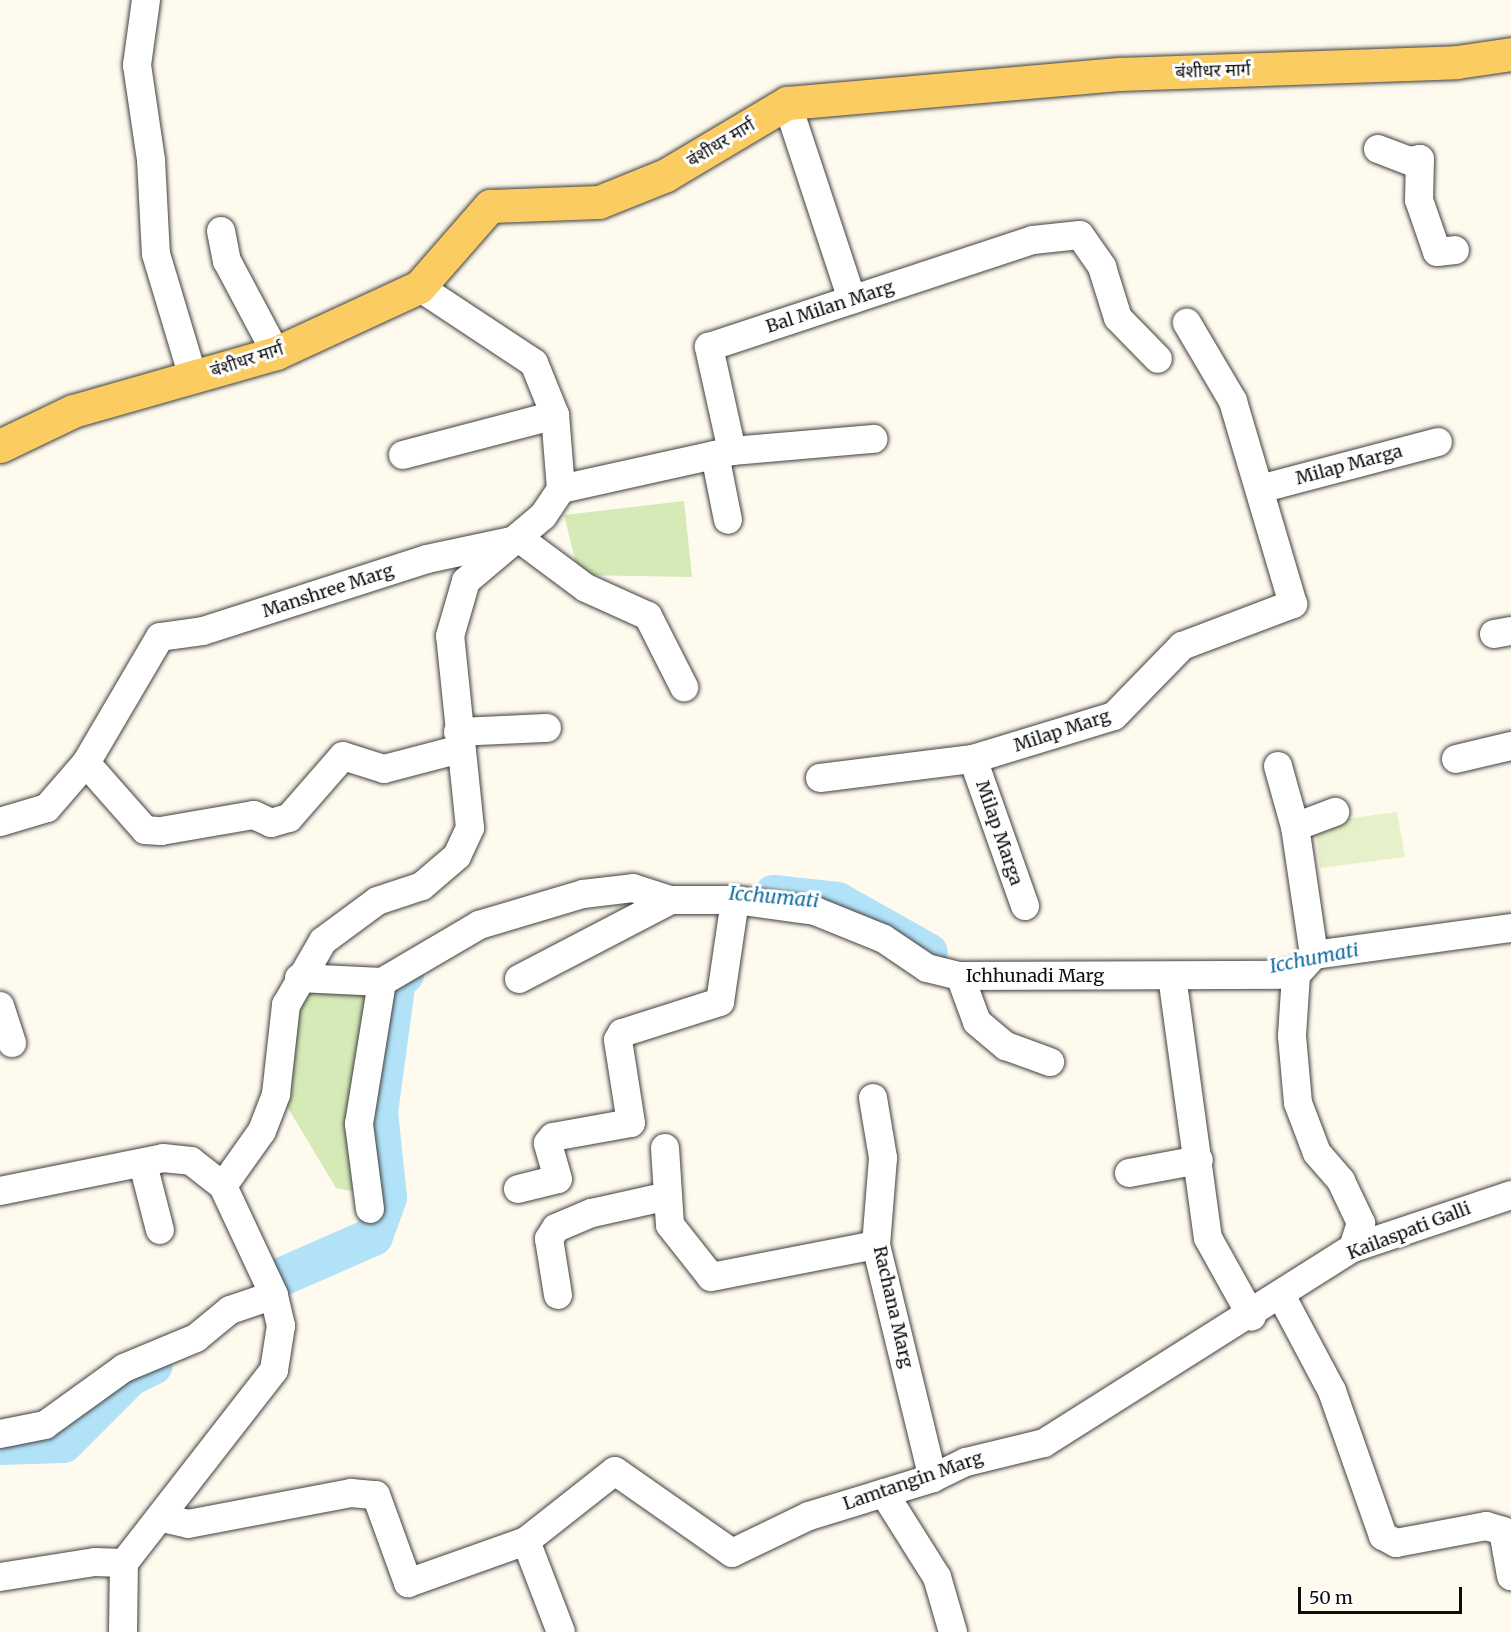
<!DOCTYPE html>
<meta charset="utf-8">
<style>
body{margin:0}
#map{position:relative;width:1511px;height:1632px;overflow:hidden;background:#fffaee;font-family:Merriweather,"Noto Sans Devanagari",serif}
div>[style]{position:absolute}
.green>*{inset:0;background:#d5eab7}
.pitch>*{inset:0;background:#e6f1c9}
.river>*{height:39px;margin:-19.5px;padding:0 19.5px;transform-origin:19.5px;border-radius:19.5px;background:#b1e2f8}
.roads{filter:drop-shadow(0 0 2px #404040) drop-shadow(0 0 2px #404040)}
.minor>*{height:28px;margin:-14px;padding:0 14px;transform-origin:14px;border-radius:14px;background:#fff}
.major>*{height:33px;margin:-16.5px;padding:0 16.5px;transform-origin:16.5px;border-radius:16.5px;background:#fbcc61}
span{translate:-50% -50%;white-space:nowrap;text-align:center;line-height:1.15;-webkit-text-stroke:6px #fff;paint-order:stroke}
.street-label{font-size:18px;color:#0d0d0d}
.water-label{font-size:20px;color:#146da2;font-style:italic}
.scale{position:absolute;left:1298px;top:1587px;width:164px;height:27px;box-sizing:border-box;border:3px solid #0d0d0d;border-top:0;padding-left:8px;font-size:18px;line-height:21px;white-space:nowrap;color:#0d0d0d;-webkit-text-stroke:4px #fff;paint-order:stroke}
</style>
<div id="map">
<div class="green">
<i style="clip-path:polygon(684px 501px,692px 577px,579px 575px,564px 515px)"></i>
<i style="clip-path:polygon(369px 984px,361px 1193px,336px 1188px,282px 1098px,288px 1021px,315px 986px)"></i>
</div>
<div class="pitch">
<i style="clip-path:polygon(1397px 812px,1405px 857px,1320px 868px,1315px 823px)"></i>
</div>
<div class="river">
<i style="left:773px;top:894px;width:64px;rotate:6.2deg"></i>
<i style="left:837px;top:901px;width:104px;rotate:29.3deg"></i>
<i style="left:284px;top:1275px;width:97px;rotate:-23.7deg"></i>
<i style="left:373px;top:1236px;width:41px;rotate:-70.3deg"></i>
<i style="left:387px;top:1197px;width:85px;rotate:-96deg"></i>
<i style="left:378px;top:1112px;width:135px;rotate:-82.3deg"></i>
<i style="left:396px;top:978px;width:9px;rotate:-27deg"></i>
<i style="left:0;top:1445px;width:63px;rotate:-1.8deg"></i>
<i style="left:63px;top:1443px;width:95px;rotate:-45deg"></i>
<i style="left:130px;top:1376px;width:25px;rotate:-26deg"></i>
</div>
<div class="roads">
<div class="minor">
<i style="left:146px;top:0;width:66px;rotate:97.9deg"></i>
<i style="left:137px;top:65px;width:96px;rotate:81.6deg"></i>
<i style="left:151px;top:160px;width:94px;rotate:87deg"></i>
<i style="left:156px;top:254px;width:128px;rotate:73.3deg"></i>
<i style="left:787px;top:103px;width:207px;rotate:71.7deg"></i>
<i style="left:1378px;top:149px;width:34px;rotate:21deg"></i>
<i style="left:1410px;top:161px;width:10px;rotate:-11deg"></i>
<i style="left:1420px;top:159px;width:41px;rotate:91.4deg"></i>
<i style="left:1419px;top:200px;width:55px;rotate:70.9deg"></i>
<i style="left:1437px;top:252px;width:18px;rotate:-6deg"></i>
<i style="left:221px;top:231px;width:31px;rotate:79deg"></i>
<i style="left:227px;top:261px;width:104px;rotate:62deg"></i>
<i style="left:732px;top:451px;width:142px;rotate:-4.9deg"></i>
<i style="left:403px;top:455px;width:157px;rotate:-14.7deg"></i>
<i style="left:715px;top:455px;width:66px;rotate:78.7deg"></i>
<i style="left:561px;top:489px;width:175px;rotate:-12.5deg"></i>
<i style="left:732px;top:451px;width:107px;rotate:-102.5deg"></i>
<i style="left:709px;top:347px;width:341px;rotate:-18.3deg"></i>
<i style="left:1033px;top:240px;width:47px;rotate:-6.1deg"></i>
<i style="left:1080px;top:235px;width:39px;rotate:55deg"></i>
<i style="left:1102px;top:267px;width:53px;rotate:72.6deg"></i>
<i style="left:1118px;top:318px;width:57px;rotate:45.7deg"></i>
<i style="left:1260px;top:489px;width:184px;rotate:-14.8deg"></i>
<i style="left:1494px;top:634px;width:17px;rotate:-10deg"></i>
<i style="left:458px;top:732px;width:89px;rotate:-2.6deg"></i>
<i style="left:973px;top:759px;width:156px;rotate:70.5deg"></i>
<i style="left:1456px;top:759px;width:57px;rotate:-13.3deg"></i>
<i style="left:86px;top:763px;width:89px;rotate:48.6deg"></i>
<i style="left:145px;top:830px;width:16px;rotate:4deg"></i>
<i style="left:161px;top:831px;width:94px;rotate:-9.8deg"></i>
<i style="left:254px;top:815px;width:19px;rotate:25deg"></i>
<i style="left:271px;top:823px;width:19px;rotate:-16deg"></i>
<i style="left:289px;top:818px;width:82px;rotate:-48.9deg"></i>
<i style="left:343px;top:756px;width:43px;rotate:17.6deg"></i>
<i style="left:384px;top:769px;width:79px;rotate:-14.7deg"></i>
<i style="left:1278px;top:766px;width:63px;rotate:74.4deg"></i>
<i style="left:820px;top:778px;width:154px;rotate:-7.1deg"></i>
<i style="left:973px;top:759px;width:147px;rotate:-17deg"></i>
<i style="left:1114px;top:716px;width:98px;rotate:-45.8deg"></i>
<i style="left:1182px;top:646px;width:119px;rotate:-20.7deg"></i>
<i style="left:1293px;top:604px;width:212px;rotate:-106.5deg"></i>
<i style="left:1233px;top:401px;width:91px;rotate:-120.5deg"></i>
<i style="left:0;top:822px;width:49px;rotate:-16.6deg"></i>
<i style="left:47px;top:808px;width:60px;rotate:-49.1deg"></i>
<i style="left:86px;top:763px;width:146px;rotate:-59.6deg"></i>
<i style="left:160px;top:637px;width:43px;rotate:-7.9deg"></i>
<i style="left:203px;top:631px;width:235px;rotate:-17.8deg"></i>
<i style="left:427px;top:559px;width:95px;rotate:-12.1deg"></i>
<i style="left:520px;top:539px;width:82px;rotate:36.6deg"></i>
<i style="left:586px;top:588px;width:68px;rotate:24.3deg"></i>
<i style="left:648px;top:616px;width:80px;rotate:63.1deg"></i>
<i style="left:1314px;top:955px;width:129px;rotate:-98.4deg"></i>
<i style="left:1295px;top:827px;width:43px;rotate:-20.6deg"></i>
<i style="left:1296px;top:975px;width:61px;rotate:93.8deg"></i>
<i style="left:1292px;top:1036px;width:67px;rotate:84.9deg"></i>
<i style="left:1298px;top:1103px;width:53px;rotate:69.2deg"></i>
<i style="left:1317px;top:1153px;width:37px;rotate:49deg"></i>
<i style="left:1341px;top:1181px;width:47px;rotate:64.5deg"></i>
<i style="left:1361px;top:1223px;width:26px;rotate:108deg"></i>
<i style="left:960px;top:976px;width:49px;rotate:69.7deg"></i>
<i style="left:977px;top:1022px;width:38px;rotate:40deg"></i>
<i style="left:1006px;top:1046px;width:47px;rotate:20deg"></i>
<i style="left:1172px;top:976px;width:264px;rotate:82.2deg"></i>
<i style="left:1208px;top:1238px;width:90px;rotate:60.9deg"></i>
<i style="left:299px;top:978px;width:83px;rotate:2.8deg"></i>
<i style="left:382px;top:982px;width:113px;rotate:-30.4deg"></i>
<i style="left:479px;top:925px;width:109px;rotate:-16.6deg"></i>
<i style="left:583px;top:894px;width:50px;rotate:-6.8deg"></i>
<i style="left:633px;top:888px;width:40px;rotate:18deg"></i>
<i style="left:671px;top:900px;width:64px"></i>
<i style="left:735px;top:900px;width:81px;rotate:7.8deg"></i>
<i style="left:815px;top:911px;width:74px;rotate:22.1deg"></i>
<i style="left:884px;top:939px;width:52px;rotate:34deg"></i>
<i style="left:927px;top:968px;width:34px;rotate:14deg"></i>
<i style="left:960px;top:976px;width:336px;rotate:-0.2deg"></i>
<i style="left:1296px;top:975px;width:27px;rotate:-48deg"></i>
<i style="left:1314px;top:955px;width:199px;rotate:-7.8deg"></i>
<i style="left:519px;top:979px;width:171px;rotate:-27.5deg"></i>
<i style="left:0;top:1006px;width:39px;rotate:72deg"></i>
<i style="left:873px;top:1098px;width:61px;rotate:80.5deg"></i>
<i style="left:883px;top:1158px;width:87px;rotate:94.6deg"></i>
<i style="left:876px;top:1245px;width:240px;rotate:76.3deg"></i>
<i style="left:665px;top:1148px;width:77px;rotate:86.3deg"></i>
<i style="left:670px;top:1225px;width:66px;rotate:51.7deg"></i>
<i style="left:711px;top:1277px;width:168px;rotate:-11deg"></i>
<i style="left:143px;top:1164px;width:68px;rotate:75.6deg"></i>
<i style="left:1129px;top:1173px;width:71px;rotate:-10.5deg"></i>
<i style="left:518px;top:1189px;width:41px;rotate:-14deg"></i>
<i style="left:558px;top:1179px;width:37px;rotate:-106deg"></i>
<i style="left:548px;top:1143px;width:8px;rotate:-50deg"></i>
<i style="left:553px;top:1137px;width:79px;rotate:-10.2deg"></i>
<i style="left:631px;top:1123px;width:84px;rotate:-98.9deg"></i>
<i style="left:618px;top:1040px;width:8px;rotate:-60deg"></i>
<i style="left:622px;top:1033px;width:103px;rotate:-17.6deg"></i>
<i style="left:720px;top:1002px;width:103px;rotate:-81.6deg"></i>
<i style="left:0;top:1191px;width:166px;rotate:-11.4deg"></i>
<i style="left:163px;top:1158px;width:28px;rotate:6deg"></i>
<i style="left:191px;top:1161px;width:41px;rotate:38deg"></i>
<i style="left:370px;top:1209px;width:86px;rotate:-97.4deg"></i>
<i style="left:359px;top:1124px;width:144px;rotate:-80.8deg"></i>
<i style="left:558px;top:1295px;width:57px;rotate:-99.1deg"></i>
<i style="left:549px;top:1239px;width:13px;rotate:-58deg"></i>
<i style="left:556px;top:1228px;width:39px;rotate:-23deg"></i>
<i style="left:592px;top:1213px;width:78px;rotate:-12.6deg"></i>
<i style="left:1282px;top:1297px;width:106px;rotate:62deg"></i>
<i style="left:1332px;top:1391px;width:154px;rotate:70.6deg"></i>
<i style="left:1383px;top:1536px;width:15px;rotate:28deg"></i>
<i style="left:1396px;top:1543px;width:92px;rotate:-10.7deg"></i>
<i style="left:1486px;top:1526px;width:18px;rotate:16deg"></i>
<i style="left:1503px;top:1531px;width:46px;rotate:79.9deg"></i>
<i style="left:0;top:1434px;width:46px;rotate:-11.3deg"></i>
<i style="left:45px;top:1425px;width:97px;rotate:-35.8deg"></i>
<i style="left:124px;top:1368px;width:78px;rotate:-22.6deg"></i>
<i style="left:196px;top:1338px;width:44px;rotate:-39.5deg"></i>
<i style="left:230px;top:1310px;width:46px;rotate:-18.8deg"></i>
<i style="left:884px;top:1493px;width:99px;rotate:57.8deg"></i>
<i style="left:937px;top:1577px;width:57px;rotate:73.8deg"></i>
<i style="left:163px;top:1518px;width:26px;rotate:13deg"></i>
<i style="left:188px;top:1524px;width:166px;rotate:-10.8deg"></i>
<i style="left:351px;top:1493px;width:25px;rotate:5deg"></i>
<i style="left:376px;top:1495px;width:94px;rotate:70deg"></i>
<i style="left:408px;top:1583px;width:125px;rotate:-19.6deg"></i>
<i style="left:526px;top:1541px;width:113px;rotate:-38.2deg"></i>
<i style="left:615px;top:1471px;width:143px;rotate:35deg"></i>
<i style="left:732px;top:1553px;width:85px;rotate:-25.7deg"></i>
<i style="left:809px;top:1516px;width:130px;rotate:-17deg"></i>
<i style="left:933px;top:1478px;width:37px;rotate:-26deg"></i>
<i style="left:966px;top:1462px;width:80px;rotate:-13.7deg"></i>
<i style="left:1044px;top:1443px;width:365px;rotate:-32.3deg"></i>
<i style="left:1353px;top:1248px;width:167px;rotate:-18.5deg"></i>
<i style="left:526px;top:1541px;width:97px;rotate:69deg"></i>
<i style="left:0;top:1577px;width:96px;rotate:-9deg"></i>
<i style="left:95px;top:1562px;width:29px;rotate:2deg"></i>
<i style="left:123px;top:1632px;width:69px;rotate:-89.2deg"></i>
<i style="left:124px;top:1563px;width:244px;rotate:-52.1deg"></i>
<i style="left:274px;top:1370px;width:45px;rotate:-81deg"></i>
<i style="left:281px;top:1326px;width:32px;rotate:-103deg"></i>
<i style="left:274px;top:1295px;width:120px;rotate:-115.1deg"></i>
<i style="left:223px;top:1186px;width:67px;rotate:-54.7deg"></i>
<i style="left:262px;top:1131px;width:40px;rotate:-69deg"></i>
<i style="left:276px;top:1094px;width:90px;rotate:-83.6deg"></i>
<i style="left:286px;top:1005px;width:74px;rotate:-60deg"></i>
<i style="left:323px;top:941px;width:67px;rotate:-36.5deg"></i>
<i style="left:377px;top:901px;width:47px;rotate:-18.4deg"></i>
<i style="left:422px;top:886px;width:46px;rotate:-40.6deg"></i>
<i style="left:457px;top:856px;width:31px;rotate:-65deg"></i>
<i style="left:470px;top:828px;width:193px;rotate:-95.9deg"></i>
<i style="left:450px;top:636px;width:57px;rotate:-73.8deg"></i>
<i style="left:466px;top:581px;width:101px;rotate:-40.2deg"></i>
<i style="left:543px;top:516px;width:32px;rotate:-56deg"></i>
<i style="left:561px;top:489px;width:74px;rotate:-94.6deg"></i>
<i style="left:555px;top:415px;width:56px;rotate:-112deg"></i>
<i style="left:534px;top:363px;width:138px;rotate:-146.5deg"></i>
</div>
<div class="major">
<i style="left:0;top:446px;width:81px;rotate:-25.6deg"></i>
<i style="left:73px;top:411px;width:211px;rotate:-15.9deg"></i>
<i style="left:276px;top:353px;width:157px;rotate:-24.8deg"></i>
<i style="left:419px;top:287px;width:108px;rotate:-48.8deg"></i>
<i style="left:490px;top:206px;width:109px;rotate:-2.1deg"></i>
<i style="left:599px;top:202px;width:72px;rotate:-21.9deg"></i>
<i style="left:666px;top:175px;width:141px;rotate:-30.8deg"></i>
<i style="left:787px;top:103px;width:333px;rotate:-5deg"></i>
<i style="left:1119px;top:74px;width:338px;rotate:-2deg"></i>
<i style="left:1457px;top:62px;width:55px;rotate:-8.4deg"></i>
</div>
</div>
<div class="street-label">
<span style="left:1213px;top:71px;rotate:-2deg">बंशीधर मार्ग</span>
<span style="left:721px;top:143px;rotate:-31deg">बंशीधर मार्ग</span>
<span style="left:830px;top:307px;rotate:-18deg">Bal Milan Marg</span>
<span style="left:247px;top:360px;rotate:-18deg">बंशीधर मार्ग</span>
<span style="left:1349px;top:465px;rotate:-15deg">Milap Marga</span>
<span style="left:328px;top:591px;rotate:-18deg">Manshree Marg</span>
<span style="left:1062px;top:731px;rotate:-18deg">Milap Marg</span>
<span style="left:999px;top:833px;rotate:71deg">Milap Marga</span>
<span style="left:1035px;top:976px">Ichhunadi Marg</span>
<span style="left:1409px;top:1231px;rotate:-21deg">Kailaspati Galli</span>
<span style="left:893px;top:1307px;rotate:77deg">Rachana Marg</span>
<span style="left:913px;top:1481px;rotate:-19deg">Lamtangin Marg</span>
</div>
<div class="water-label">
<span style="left:774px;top:896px;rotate:5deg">Icchumati</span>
<span style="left:1314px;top:957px;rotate:-11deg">Icchumati</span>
</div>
<div class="scale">50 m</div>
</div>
